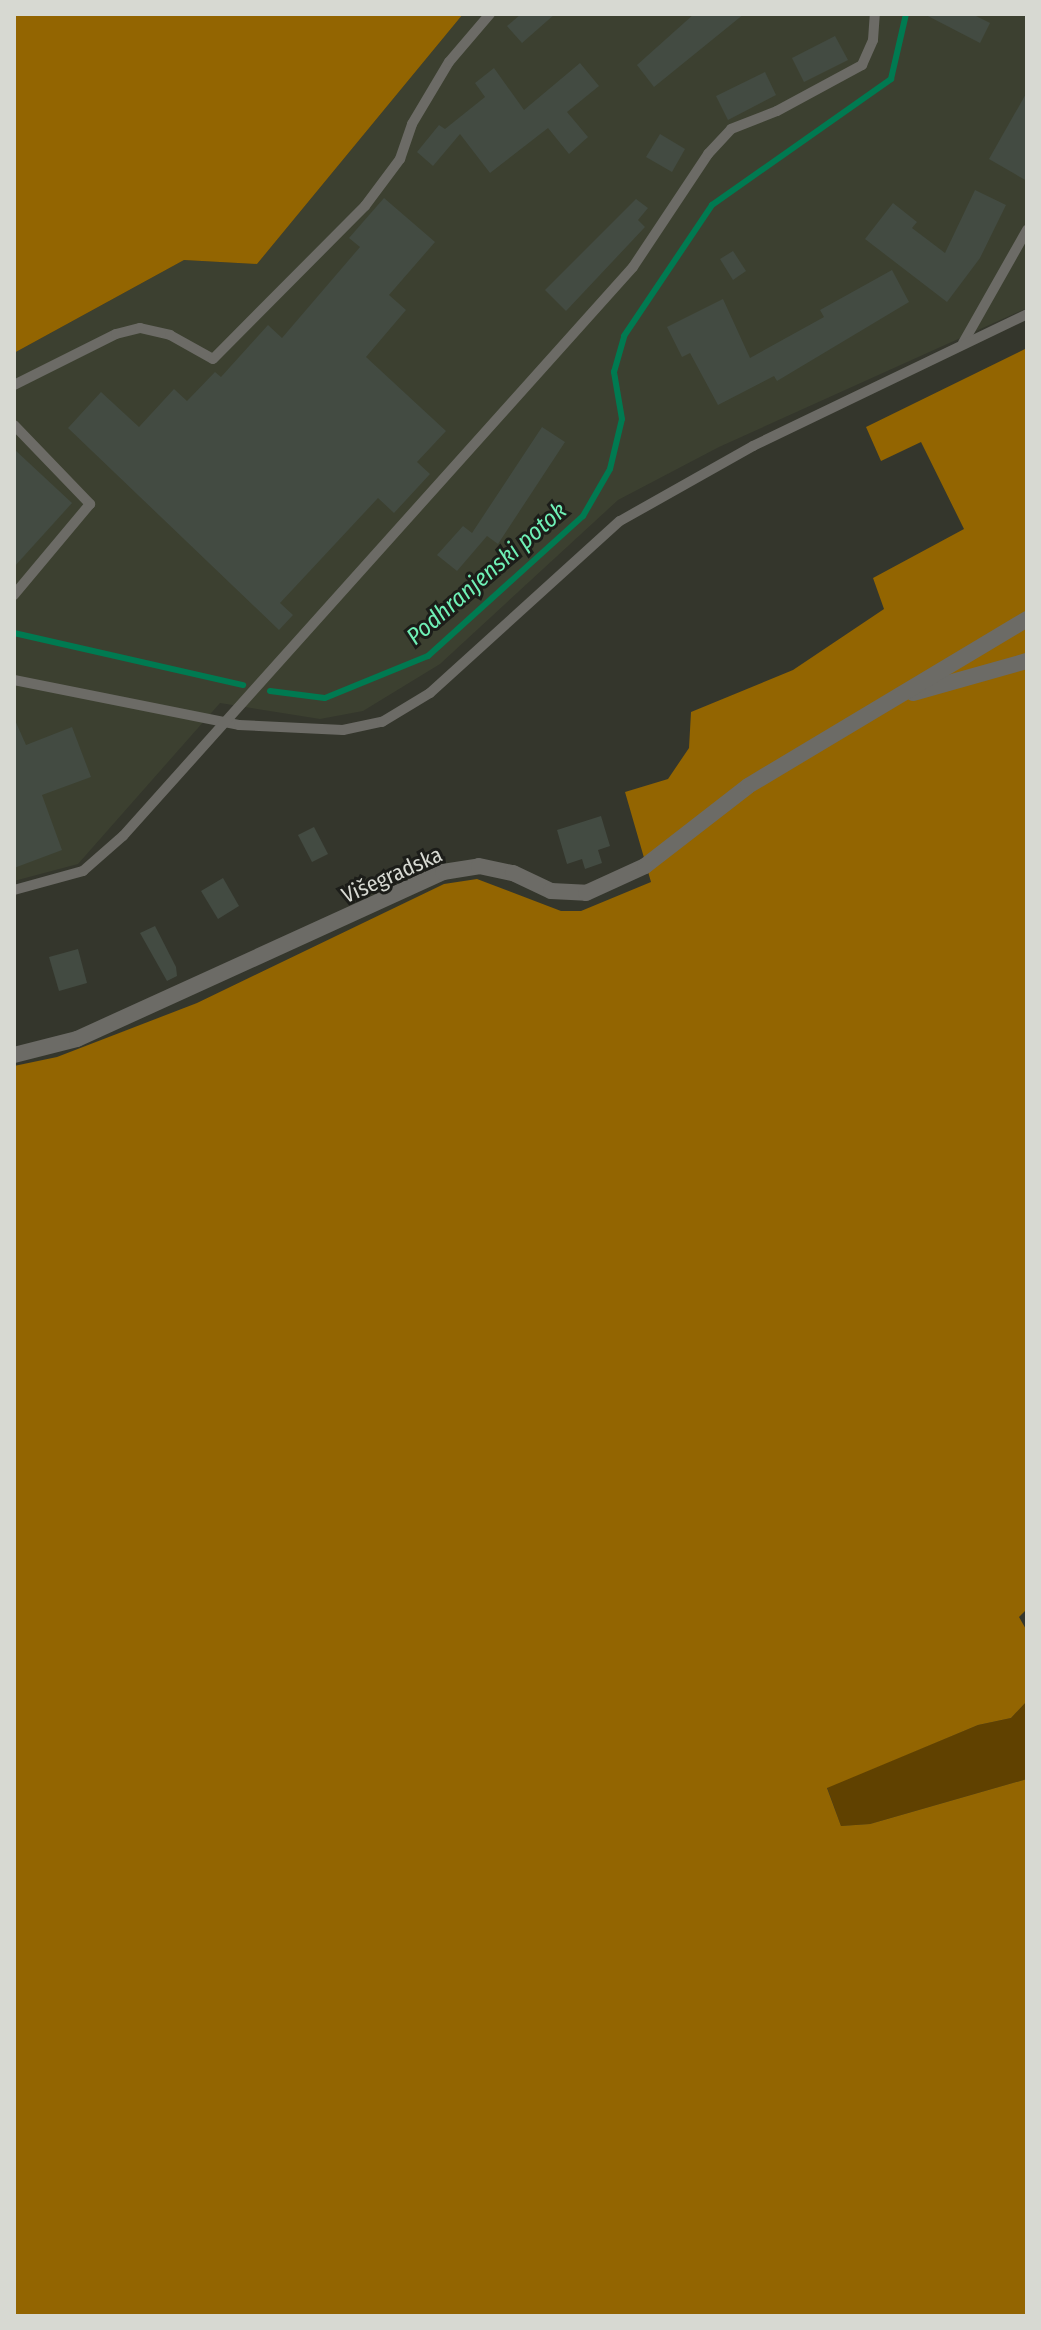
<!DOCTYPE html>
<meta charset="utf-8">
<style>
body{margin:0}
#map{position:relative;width:1041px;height:2330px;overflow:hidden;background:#34362c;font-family:"Fira Sans Condensed",sans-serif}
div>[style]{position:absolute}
.built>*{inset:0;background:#3c4030}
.green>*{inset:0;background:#604100}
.forest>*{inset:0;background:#936501}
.stream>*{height:6px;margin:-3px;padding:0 3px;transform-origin:3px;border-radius:3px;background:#007a51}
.building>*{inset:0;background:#434b42}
.service>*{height:10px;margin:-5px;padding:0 5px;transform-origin:5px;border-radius:5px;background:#6c6b66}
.minor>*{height:16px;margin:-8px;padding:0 8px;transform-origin:8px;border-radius:8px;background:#6c6b66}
span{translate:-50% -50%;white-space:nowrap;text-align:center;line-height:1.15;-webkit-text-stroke:6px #1c1d19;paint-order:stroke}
.street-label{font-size:22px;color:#d7d9d2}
.water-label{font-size:24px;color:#6ff0b6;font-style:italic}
.frame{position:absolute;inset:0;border:16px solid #d7d9d2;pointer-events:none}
</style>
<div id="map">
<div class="built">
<i style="clip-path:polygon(463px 14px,1027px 14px,1027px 308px,719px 447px,618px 500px,440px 664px,363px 711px,320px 719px,220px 703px,78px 864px,14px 881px,14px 353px,184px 260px,257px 264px)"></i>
</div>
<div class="green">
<i style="clip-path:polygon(1027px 1701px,1027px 1779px,870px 1824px,841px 1826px,827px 1787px,978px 1725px,1011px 1718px)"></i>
</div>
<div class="forest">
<i style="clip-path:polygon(14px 14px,463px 14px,257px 264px,184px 260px,14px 353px)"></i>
<i style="clip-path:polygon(1027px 348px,1027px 1609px,1019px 1617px,1027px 1631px,1027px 1701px,1011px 1718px,978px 1725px,827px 1788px,841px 1826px,870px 1824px,1027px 1779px,1027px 2316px,14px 2316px,14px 1066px,57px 1057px,197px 1003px,444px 884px,477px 879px,561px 911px,581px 911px,651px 882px,625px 792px,668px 779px,689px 748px,691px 712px,793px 670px,884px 609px,873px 578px,964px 529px,921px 442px,881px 461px,866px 427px)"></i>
</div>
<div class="stream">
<i style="left:14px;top:633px;width:235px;rotate:12.8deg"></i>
<i style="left:270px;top:691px;width:55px;rotate:7.3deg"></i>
<i style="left:325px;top:698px;width:111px;rotate:-22.2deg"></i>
<i style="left:428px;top:656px;width:209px;rotate:-42.1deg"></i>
<i style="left:583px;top:516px;width:54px;rotate:-60.1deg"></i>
<i style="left:610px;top:469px;width:51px;rotate:-76.5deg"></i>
<i style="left:622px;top:419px;width:48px;rotate:-99.7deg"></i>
<i style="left:614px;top:372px;width:37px;rotate:-74deg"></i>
<i style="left:624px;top:336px;width:158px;rotate:-56.1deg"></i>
<i style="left:712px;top:205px;width:219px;rotate:-35.1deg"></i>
<i style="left:891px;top:79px;width:67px;rotate:-77deg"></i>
</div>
<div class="building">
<i style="clip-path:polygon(521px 14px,555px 14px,522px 43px,507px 26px)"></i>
<i style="clip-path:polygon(694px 14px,744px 14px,654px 87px,637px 65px)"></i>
<i style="clip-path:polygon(924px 14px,972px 14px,990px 23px,980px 43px)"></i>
<i style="clip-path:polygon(835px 36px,848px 60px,804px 82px,792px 58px)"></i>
<i style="clip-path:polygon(580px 63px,599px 86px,567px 112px,588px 137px,569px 154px,548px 128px,490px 173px,460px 134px,433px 166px,417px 152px,439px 125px,445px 129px,485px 97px,475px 83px,494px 68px,524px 110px)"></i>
<i style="clip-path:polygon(765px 72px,776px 95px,728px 120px,716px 96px)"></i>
<i style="clip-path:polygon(1027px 92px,1027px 181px,989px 159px)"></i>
<i style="clip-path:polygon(660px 134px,685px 149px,672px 172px,646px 157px)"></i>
<i style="clip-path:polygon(975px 190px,1006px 205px,980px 258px,947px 302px,865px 239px,893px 203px,917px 222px,912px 228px,945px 253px)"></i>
<i style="clip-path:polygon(384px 198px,435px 242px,389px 295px,406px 310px,366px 357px,446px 431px,417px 462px,430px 474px,394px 513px,378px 498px,280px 603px,293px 615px,279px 630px,68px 428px,101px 392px,139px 427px,174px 389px,187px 401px,215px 372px,221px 377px,268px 325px,282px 338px,360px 247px,349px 238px)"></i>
<i style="clip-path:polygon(636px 199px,648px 208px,638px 220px,645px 227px,566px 311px,545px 290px)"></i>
<i style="clip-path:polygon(733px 251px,746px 271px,733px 280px,720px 259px)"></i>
<i style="clip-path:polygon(892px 270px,909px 302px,777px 381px,774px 376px,718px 405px,690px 353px,682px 357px,667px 327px,723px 299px,750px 358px,824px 317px,820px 310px)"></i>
<i style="clip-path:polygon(542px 427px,565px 442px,498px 544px,487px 536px,457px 571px,437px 555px,463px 526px,472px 533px)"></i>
<i style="clip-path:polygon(14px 449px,72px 503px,14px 567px)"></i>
<i style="clip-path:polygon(14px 718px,26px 745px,72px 727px,91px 777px,42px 795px,62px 850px,14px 868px)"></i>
<i style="clip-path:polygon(601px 816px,610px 846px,598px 850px,602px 863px,585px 869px,582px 859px,567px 864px,557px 830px)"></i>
<i style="clip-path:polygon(314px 827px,328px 854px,312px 862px,298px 835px)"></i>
<i style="clip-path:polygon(223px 878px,239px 906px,218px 919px,201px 891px)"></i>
<i style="clip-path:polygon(155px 926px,176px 967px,177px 976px,167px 981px,140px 933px)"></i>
<i style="clip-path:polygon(78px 949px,87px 983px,59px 991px,49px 957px)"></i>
</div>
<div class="service">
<i style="left:963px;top:343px;width:130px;rotate:-60.5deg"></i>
<i style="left:14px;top:385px;width:114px;rotate:-26.6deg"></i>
<i style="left:116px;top:334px;width:25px;rotate:-14deg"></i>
<i style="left:140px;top:328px;width:31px;rotate:13deg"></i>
<i style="left:170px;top:335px;width:49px;rotate:29.2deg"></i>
<i style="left:213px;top:359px;width:216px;rotate:-45.2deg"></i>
<i style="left:365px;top:206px;width:59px;rotate:-53.3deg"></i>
<i style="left:400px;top:159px;width:37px;rotate:-71deg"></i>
<i style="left:412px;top:124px;width:72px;rotate:-59.2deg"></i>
<i style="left:449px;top:62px;width:63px;rotate:-49.5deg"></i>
<i style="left:14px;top:425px;width:110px;rotate:46.1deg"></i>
<i style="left:90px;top:504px;width:119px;rotate:129.9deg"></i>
<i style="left:14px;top:680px;width:229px;rotate:11.3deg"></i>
<i style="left:239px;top:725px;width:104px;rotate:2.8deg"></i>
<i style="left:343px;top:730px;width:40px;rotate:-12deg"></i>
<i style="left:382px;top:722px;width:56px;rotate:-31.1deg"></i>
<i style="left:430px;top:693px;width:256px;rotate:-42.2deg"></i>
<i style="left:620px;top:521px;width:153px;rotate:-29.4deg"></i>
<i style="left:753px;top:446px;width:304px;rotate:-25.7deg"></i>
<i style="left:14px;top:890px;width:72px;rotate:-15.4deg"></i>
<i style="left:83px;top:871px;width:53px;rotate:-41.2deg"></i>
<i style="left:123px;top:836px;width:764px;rotate:-48.13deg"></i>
<i style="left:633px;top:267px;width:136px;rotate:-56.4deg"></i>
<i style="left:708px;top:154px;width:34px;rotate:-47deg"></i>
<i style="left:731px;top:129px;width:49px;rotate:-21.4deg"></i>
<i style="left:777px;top:111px;width:97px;rotate:-28.4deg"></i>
<i style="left:862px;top:65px;width:27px;rotate:-66deg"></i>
<i style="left:873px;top:40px;width:26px;rotate:-86deg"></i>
</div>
<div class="minor">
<i style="left:913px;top:693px;width:118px;rotate:-15.7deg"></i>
<i style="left:14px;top:1055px;width:65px;rotate:-14.3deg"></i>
<i style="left:77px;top:1039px;width:402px;rotate:-24.5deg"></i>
<i style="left:443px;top:872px;width:36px;rotate:-9deg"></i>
<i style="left:479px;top:866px;width:35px;rotate:12deg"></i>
<i style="left:513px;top:873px;width:42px;rotate:25.3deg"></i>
<i style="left:551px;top:891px;width:35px;rotate:3deg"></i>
<i style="left:586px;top:893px;width:65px;rotate:-24.6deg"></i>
<i style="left:645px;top:866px;width:130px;rotate:-37.8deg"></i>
<i style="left:748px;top:786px;width:325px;rotate:-30.9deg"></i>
</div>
<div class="street-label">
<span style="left:392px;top:875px;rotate:-24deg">Višegradska</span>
</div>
<div class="water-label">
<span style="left:487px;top:574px;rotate:-41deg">Podhranjenski potok</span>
</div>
<div class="frame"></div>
</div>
